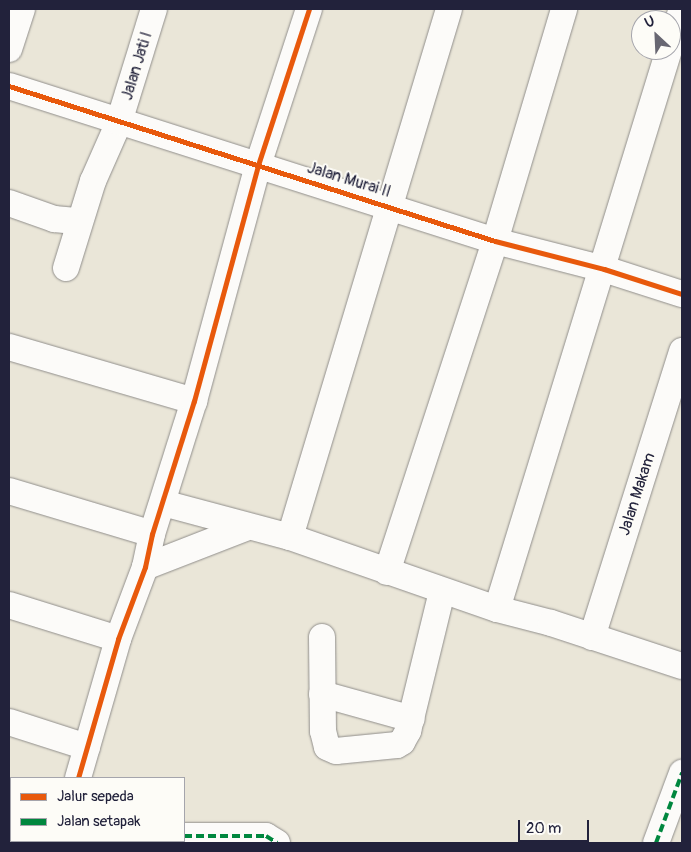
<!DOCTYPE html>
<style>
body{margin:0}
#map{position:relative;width:691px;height:852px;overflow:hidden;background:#eae6d8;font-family:Pangolin,sans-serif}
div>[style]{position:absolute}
.roads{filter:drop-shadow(0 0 1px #908e8b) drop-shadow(0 0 1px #908e8b)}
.street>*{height:26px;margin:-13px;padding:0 13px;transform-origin:13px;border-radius:13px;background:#fcfbf9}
.quiet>*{height:4px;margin-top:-2px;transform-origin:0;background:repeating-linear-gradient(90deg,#00873e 0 8px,transparent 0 12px)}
.cycleway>*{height:5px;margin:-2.5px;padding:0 2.5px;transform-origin:2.5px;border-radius:2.5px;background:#e8590c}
span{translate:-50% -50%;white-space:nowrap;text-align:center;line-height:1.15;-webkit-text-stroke:4px #fdfcf7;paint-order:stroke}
.street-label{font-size:16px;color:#22223b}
.frame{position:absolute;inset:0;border:10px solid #22223b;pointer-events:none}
.legend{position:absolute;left:10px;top:777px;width:175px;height:65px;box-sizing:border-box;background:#fdfcf7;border:1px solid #a5a5ac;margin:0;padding:6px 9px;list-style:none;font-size:15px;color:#22223b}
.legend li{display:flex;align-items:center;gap:10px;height:25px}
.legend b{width:25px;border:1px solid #a5a5ac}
.north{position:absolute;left:631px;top:10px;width:50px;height:50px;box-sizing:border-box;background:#fdfcf7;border:1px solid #a5a5ac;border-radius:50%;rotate:335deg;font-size:14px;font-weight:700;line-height:20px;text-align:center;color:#22223b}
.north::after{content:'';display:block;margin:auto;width:18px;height:22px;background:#686772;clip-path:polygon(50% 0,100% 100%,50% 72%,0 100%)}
.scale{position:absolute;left:518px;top:820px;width:71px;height:22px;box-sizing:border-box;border:2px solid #22223b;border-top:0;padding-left:6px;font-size:15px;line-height:18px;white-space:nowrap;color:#22223b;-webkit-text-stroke:4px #fdfcf7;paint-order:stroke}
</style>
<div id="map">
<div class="roads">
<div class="street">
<i style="left:671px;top:44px;width:37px;rotate:-73deg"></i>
<i style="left:9px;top:49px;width:42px;rotate:-72deg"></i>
<i style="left:9px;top:86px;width:510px;rotate:17.69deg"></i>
<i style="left:495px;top:241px;width:113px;rotate:14.4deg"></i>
<i style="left:604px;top:269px;width:82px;rotate:17.8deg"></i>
<i style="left:9px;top:203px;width:48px;rotate:19.6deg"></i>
<i style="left:54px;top:219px;width:25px;rotate:5deg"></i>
<i style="left:66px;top:268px;width:91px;rotate:-72.8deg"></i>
<i style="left:93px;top:181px;width:64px;rotate:-66.2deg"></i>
<i style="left:119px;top:122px;width:118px;rotate:-72.8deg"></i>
<i style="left:9px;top:347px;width:193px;rotate:16.3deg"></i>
<i style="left:9px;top:491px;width:149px;rotate:16.7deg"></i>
<i style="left:163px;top:503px;width:131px;rotate:15deg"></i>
<i style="left:290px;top:537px;width:219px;rotate:19.2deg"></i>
<i style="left:497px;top:609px;width:56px;rotate:14.5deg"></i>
<i style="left:551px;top:623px;width:138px;rotate:18.2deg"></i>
<i style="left:290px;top:537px;width:551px;rotate:-73.24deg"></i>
<i style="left:145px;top:567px;width:110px;rotate:-21.2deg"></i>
<i style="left:387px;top:572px;width:348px;rotate:-71.9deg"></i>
<i style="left:495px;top:241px;width:242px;rotate:-73.4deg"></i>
<i style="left:9px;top:605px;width:114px;rotate:17.3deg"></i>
<i style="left:497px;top:609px;width:585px;rotate:-72.9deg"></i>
<i style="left:322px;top:637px;width:94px;rotate:89.4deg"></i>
<i style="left:323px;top:731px;width:16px;rotate:76deg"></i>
<i style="left:327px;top:747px;width:10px;rotate:24deg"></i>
<i style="left:336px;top:751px;width:61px;rotate:-5.6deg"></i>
<i style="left:397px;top:745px;width:6px;rotate:-31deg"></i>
<i style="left:402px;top:742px;width:13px;rotate:-61deg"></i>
<i style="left:408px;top:731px;width:144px;rotate:-76.3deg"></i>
<i style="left:592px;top:637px;width:300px;rotate:-72.5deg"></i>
<i style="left:322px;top:694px;width:93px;rotate:15.5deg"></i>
<i style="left:9px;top:722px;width:82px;rotate:17.8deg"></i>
<i style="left:78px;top:778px;width:145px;rotate:-73.9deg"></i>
<i style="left:118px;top:639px;width:77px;rotate:-69.4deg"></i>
<i style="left:145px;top:567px;width:34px;rotate:-78deg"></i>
<i style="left:152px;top:534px;width:139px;rotate:-72.5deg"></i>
<i style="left:194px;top:401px;width:245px;rotate:-74.8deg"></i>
<i style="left:258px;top:165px;width:164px;rotate:-71.9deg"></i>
<i style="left:9px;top:822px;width:2px"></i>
<i style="left:184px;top:836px;width:82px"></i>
<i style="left:266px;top:836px;width:13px;rotate:32deg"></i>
<i style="left:60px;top:843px;width:2px;rotate:-90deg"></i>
<i style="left:656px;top:843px;width:75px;rotate:-69.6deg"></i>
</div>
</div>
<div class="quiet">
<i style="left:184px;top:836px;width:82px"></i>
<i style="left:266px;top:836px;width:13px;rotate:32deg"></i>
<i style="left:656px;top:843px;width:75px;rotate:-69.6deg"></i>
</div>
<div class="cycleway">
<i style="left:9px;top:86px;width:510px;rotate:17.69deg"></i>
<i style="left:495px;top:241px;width:113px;rotate:14.4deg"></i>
<i style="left:604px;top:269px;width:82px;rotate:17.8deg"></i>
<i style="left:78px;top:778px;width:145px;rotate:-73.9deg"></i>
<i style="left:118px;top:639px;width:77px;rotate:-69.4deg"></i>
<i style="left:145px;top:567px;width:34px;rotate:-78deg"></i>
<i style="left:152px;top:534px;width:139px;rotate:-72.5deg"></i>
<i style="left:194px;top:401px;width:245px;rotate:-74.8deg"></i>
<i style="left:258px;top:165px;width:164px;rotate:-71.9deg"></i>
</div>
<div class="street-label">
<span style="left:137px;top:66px;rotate:-73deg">Jalan Jati I</span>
<span style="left:349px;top:180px;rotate:17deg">Jalan Murai II</span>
<span style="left:637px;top:494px;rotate:-72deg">Jalan Makam</span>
</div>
<div class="frame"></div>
<ul class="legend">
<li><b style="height:6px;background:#e8590c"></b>Jalur sepeda</li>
<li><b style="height:6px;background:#00873e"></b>Jalan setapak</li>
</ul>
<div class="north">U</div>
<div class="scale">20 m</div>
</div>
